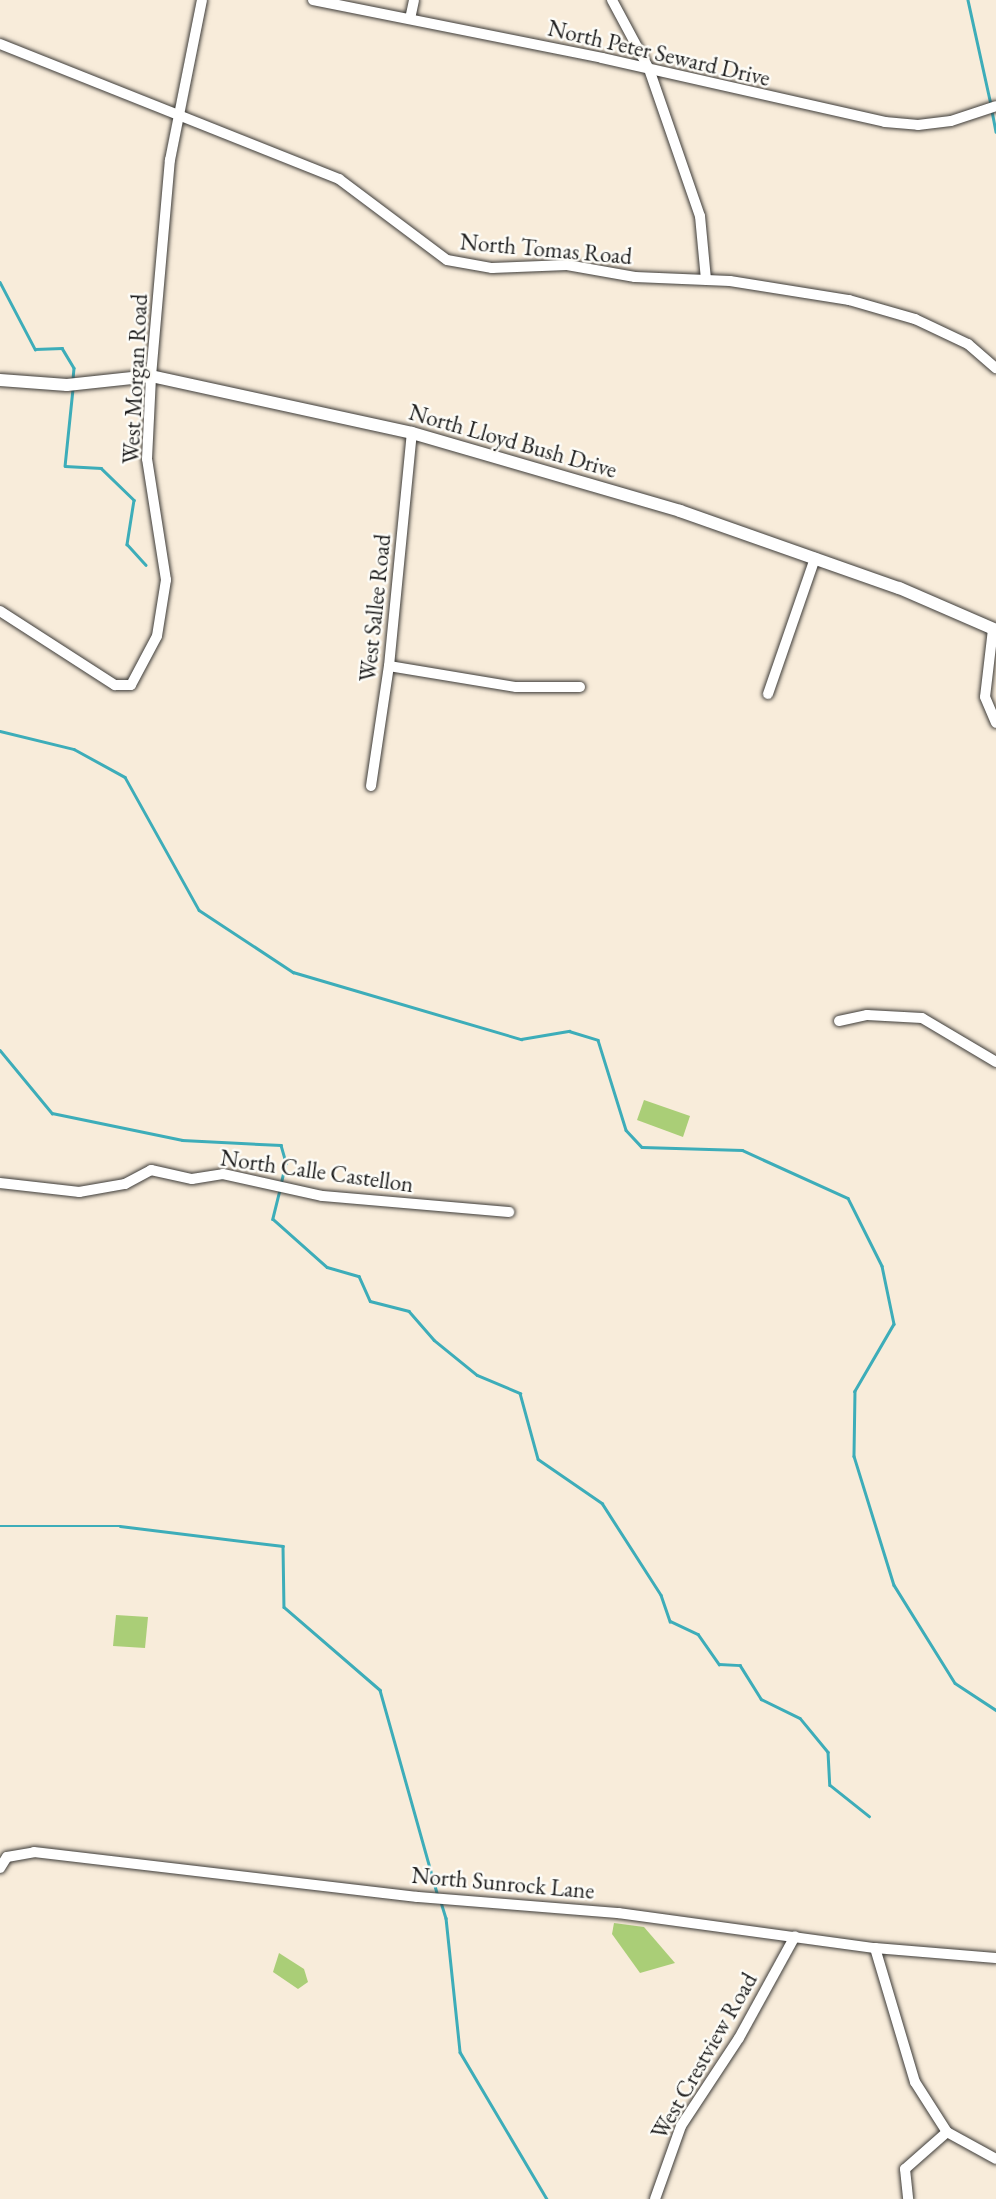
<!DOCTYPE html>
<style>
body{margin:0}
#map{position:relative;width:996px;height:2199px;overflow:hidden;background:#f8ecda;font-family:"EB Garamond",serif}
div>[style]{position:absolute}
.green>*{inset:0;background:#aace77}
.stream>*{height:2.5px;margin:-1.25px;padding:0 1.25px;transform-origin:1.25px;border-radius:1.25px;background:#3dadb9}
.roads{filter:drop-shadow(0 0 2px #3d3b38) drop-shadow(0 0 2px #3d3b38)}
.minor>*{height:10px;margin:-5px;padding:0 5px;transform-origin:5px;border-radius:5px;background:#fff}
.tertiary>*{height:12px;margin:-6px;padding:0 6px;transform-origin:6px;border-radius:6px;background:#fff}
span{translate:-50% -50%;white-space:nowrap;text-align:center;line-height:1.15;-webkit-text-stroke:5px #fdfcf7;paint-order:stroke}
.street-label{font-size:23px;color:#1c1c1c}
</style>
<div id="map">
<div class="green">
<i style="clip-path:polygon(644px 1100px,690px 1116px,683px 1137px,637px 1120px)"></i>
<i style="clip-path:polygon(116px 1615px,148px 1617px,145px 1648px,113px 1646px)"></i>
<i style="clip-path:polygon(614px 1923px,644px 1927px,675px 1963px,640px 1973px,612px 1934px)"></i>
<i style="clip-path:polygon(279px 1953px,304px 1969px,308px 1982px,298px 1989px,273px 1972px)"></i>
</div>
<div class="stream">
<i style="left:968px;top:0;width:107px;rotate:77.6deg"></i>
<i style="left:992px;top:111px;width:21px;rotate:79deg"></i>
<i style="left:0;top:282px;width:76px;rotate:62.4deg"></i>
<i style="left:35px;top:349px;width:27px;rotate:-2deg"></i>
<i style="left:62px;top:348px;width:23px;rotate:59deg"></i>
<i style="left:74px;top:368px;width:11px;rotate:95deg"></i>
<i style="left:73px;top:389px;width:77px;rotate:95.9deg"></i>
<i style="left:65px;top:466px;width:36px;rotate:3deg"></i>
<i style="left:101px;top:468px;width:46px;rotate:44.1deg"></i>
<i style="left:134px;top:500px;width:45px;rotate:99deg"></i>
<i style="left:127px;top:544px;width:28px;rotate:48deg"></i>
<i style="left:0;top:731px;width:76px;rotate:13.7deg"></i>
<i style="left:74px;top:749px;width:58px;rotate:28.8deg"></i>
<i style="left:125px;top:777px;width:152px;rotate:60.9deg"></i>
<i style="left:199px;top:910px;width:113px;rotate:33.4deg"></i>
<i style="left:293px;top:972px;width:238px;rotate:16.4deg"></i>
<i style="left:521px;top:1039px;width:49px;rotate:-9.5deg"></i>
<i style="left:569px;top:1031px;width:30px;rotate:17deg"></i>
<i style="left:598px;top:1040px;width:94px;rotate:72.7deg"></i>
<i style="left:626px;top:1130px;width:23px;rotate:47deg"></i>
<i style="left:642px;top:1147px;width:100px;rotate:1.7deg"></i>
<i style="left:742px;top:1150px;width:116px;rotate:24.4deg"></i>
<i style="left:848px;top:1198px;width:76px;rotate:63.4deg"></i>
<i style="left:882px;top:1266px;width:59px;rotate:78.3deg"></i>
<i style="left:894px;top:1324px;width:78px;rotate:120.2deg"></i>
<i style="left:855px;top:1391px;width:65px;rotate:90.9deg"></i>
<i style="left:854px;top:1456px;width:135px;rotate:72.8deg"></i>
<i style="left:894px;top:1585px;width:115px;rotate:58.1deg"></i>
<i style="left:955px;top:1683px;width:49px;rotate:33.4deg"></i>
<i style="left:0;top:1050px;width:82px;rotate:50.5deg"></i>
<i style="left:52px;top:1113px;width:133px;rotate:11.7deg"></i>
<i style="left:182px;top:1140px;width:99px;rotate:2.9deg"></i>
<i style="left:281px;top:1145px;width:19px;rotate:74deg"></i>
<i style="left:286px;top:1163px;width:22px;rotate:103deg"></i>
<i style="left:280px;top:1190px;width:30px;rotate:104deg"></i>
<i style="left:273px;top:1219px;width:72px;rotate:41.6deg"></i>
<i style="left:327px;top:1267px;width:33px;rotate:16deg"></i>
<i style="left:359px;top:1276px;width:27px;rotate:66deg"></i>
<i style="left:370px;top:1301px;width:40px;rotate:14.4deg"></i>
<i style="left:409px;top:1311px;width:38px;rotate:49deg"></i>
<i style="left:434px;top:1340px;width:55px;rotate:39.1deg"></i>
<i style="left:477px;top:1375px;width:47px;rotate:22.7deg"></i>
<i style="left:520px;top:1393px;width:68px;rotate:74.7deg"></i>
<i style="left:538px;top:1459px;width:78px;rotate:34.5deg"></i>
<i style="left:602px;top:1503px;width:109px;rotate:57.3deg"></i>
<i style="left:661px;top:1595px;width:28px;rotate:71deg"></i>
<i style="left:670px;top:1621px;width:31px;rotate:25deg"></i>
<i style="left:698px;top:1634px;width:37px;rotate:55deg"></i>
<i style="left:719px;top:1664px;width:21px;rotate:3deg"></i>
<i style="left:740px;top:1665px;width:40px;rotate:58deg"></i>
<i style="left:761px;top:1699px;width:43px;rotate:26deg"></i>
<i style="left:800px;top:1718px;width:44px;rotate:50.5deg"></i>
<i style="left:828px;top:1752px;width:33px;rotate:87deg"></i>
<i style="left:830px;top:1785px;width:50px;rotate:38.5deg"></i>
<i style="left:0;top:1526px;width:120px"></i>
<i style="left:120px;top:1526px;width:164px;rotate:7deg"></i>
<i style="left:283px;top:1546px;width:61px;rotate:89.1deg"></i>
<i style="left:284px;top:1607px;width:127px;rotate:40.8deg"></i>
<i style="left:380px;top:1690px;width:214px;rotate:74.3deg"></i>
<i style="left:441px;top:1902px;width:17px;rotate:73deg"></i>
<i style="left:446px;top:1918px;width:135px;rotate:84deg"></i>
<i style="left:460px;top:2052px;width:171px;rotate:59.4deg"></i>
</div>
<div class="roads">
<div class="minor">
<i style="left:313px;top:0;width:295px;rotate:11.3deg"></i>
<i style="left:602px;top:58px;width:290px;rotate:12.7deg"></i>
<i style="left:885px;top:122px;width:33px;rotate:5deg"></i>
<i style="left:918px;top:125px;width:33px;rotate:-7deg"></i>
<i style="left:951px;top:121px;width:47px;rotate:-18.4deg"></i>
<i style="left:612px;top:0;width:78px;rotate:61.8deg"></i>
<i style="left:649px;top:69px;width:156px;rotate:70.9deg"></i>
<i style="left:700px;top:216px;width:64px;rotate:84.6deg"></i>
<i style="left:410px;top:19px;width:19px;rotate:-78deg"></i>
<i style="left:0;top:44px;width:365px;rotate:21.7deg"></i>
<i style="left:339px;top:179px;width:135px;rotate:36.9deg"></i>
<i style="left:447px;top:260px;width:46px;rotate:10.1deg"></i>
<i style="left:492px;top:268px;width:75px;rotate:-2.3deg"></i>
<i style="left:567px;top:265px;width:69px;rotate:10deg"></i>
<i style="left:635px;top:277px;width:95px;rotate:2.4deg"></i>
<i style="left:730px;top:281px;width:121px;rotate:9.1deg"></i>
<i style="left:849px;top:300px;width:69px;rotate:16.1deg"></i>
<i style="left:915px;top:319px;width:59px;rotate:25.3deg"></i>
<i style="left:968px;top:344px;width:37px;rotate:41deg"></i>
<i style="left:0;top:611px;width:137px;rotate:32.8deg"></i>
<i style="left:115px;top:685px;width:16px"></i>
<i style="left:131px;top:685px;width:55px;rotate:-62deg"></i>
<i style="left:157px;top:636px;width:57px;rotate:-80.9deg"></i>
<i style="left:166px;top:580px;width:122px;rotate:-98.9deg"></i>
<i style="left:147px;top:459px;width:83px;rotate:-87.2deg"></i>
<i style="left:151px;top:376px;width:217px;rotate:-85deg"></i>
<i style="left:170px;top:160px;width:163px;rotate:-78.7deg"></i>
<i style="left:993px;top:629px;width:68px;rotate:96.7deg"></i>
<i style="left:985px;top:697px;width:28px;rotate:67deg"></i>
<i style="left:389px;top:666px;width:129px;rotate:9.4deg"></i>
<i style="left:516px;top:687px;width:64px"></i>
<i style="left:768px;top:694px;width:144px;rotate:-70.9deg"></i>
<i style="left:371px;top:786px;width:121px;rotate:-81.5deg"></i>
<i style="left:389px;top:666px;width:234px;rotate:-84.4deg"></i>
<i style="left:839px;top:1021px;width:29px;rotate:-12deg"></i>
<i style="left:867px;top:1015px;width:55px;rotate:3.1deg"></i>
<i style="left:922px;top:1018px;width:86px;rotate:30.7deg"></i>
<i style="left:0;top:1183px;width:80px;rotate:6.5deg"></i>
<i style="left:79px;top:1192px;width:47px;rotate:-9.9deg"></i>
<i style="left:125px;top:1184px;width:30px;rotate:-28deg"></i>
<i style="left:151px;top:1170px;width:42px;rotate:12.4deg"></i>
<i style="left:192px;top:1179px;width:31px;rotate:-9deg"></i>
<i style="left:223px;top:1174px;width:101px;rotate:12.5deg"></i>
<i style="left:322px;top:1196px;width:188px;rotate:4.9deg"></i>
<i style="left:0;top:1868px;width:13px;rotate:-58deg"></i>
<i style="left:7px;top:1857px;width:27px;rotate:-10deg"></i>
<i style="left:34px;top:1852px;width:386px;rotate:6.7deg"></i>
<i style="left:417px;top:1897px;width:202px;rotate:4.6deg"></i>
<i style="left:618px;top:1913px;width:259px;rotate:7.8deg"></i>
<i style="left:875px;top:1948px;width:121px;rotate:4.7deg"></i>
<i style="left:875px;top:1948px;width:140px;rotate:73.4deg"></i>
<i style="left:915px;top:2082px;width:59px;rotate:57.4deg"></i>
<i style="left:947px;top:2132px;width:56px;rotate:138.6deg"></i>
<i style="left:905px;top:2169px;width:30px;rotate:84deg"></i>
<i style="left:947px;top:2132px;width:56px;rotate:28.9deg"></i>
<i style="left:655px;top:2199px;width:77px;rotate:-70.4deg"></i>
<i style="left:681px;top:2126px;width:105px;rotate:-56.6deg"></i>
<i style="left:739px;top:2038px;width:116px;rotate:-61.2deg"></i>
</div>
<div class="tertiary">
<i style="left:0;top:380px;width:67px;rotate:4.3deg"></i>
<i style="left:67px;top:385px;width:84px;rotate:-6.1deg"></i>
<i style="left:151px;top:376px;width:267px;rotate:12.3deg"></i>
<i style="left:412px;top:433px;width:279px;rotate:16.2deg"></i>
<i style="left:680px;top:511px;width:232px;rotate:19.4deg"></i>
<i style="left:899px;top:588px;width:106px;rotate:23.4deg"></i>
</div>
</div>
<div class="street-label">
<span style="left:659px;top:53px;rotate:13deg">North Peter Seward Drive</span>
<span style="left:546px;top:249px;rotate:5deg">North Tomas Road</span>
<span style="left:135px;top:379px;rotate:-87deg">West Morgan Road</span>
<span style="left:513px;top:441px;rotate:16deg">North Lloyd Bush Drive</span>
<span style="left:375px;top:608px;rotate:-84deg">West Sallee Road</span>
<span style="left:317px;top:1171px;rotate:8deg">North Calle Castellon</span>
<span style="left:503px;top:1883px;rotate:5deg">North Sunrock Lane</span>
<span style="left:704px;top:2056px;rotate:-60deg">West Crestview Road</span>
</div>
</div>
